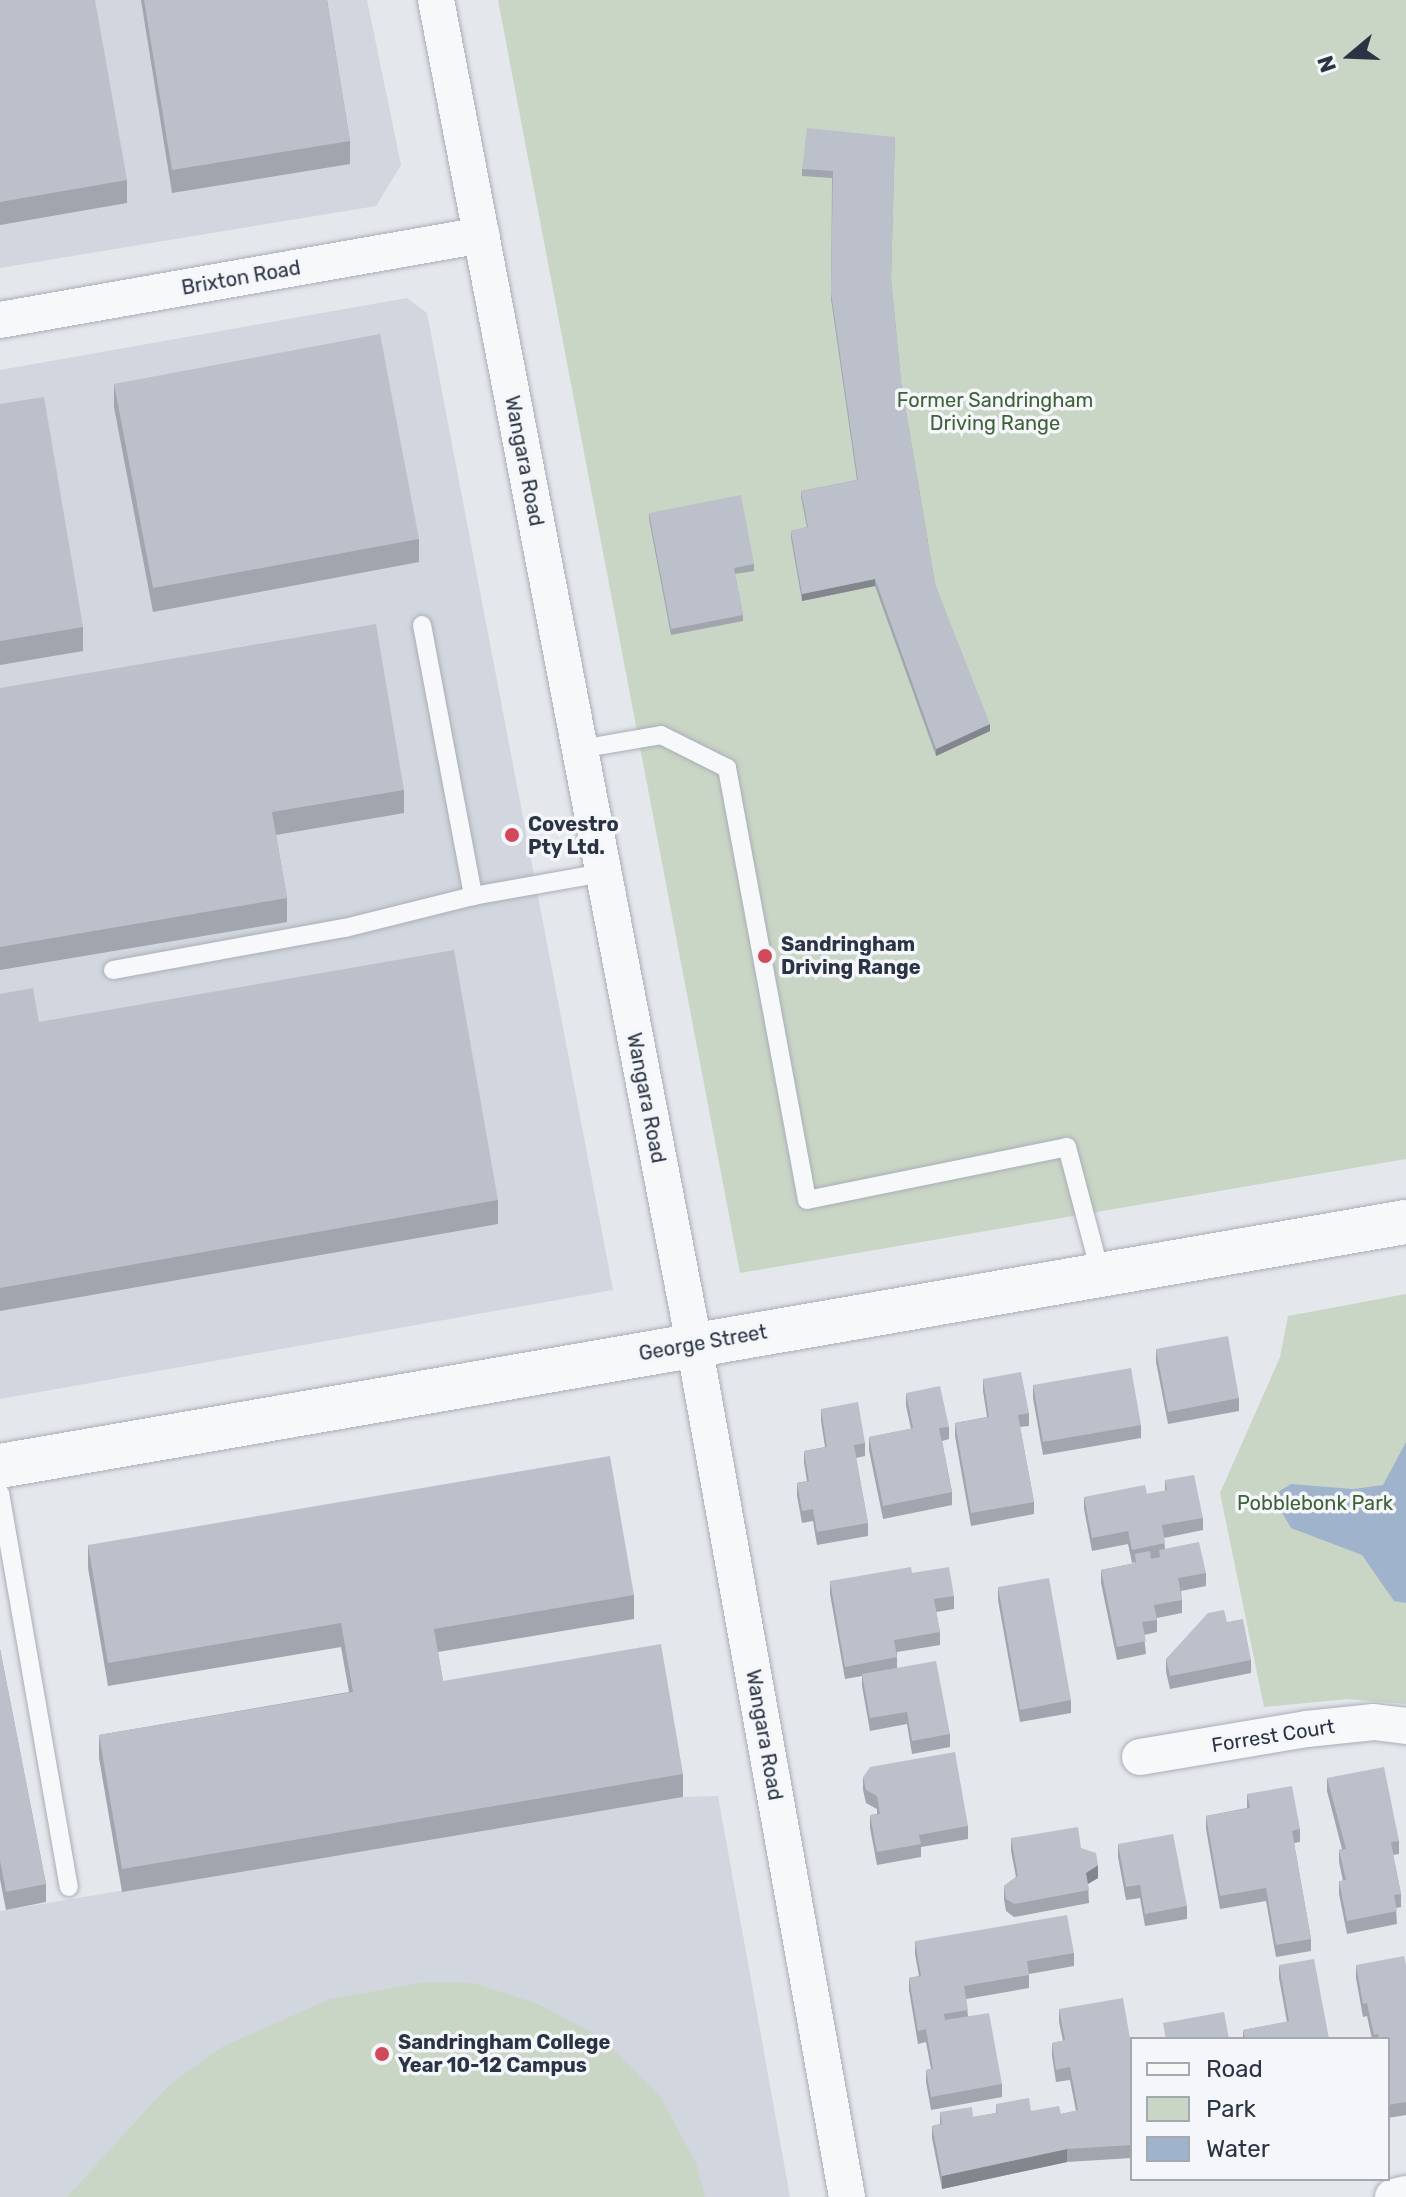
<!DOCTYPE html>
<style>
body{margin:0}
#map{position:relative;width:1406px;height:2197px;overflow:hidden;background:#e4e7ec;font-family:Rubik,sans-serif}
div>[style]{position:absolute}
.built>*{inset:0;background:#d2d6de}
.green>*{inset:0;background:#c9d6c5}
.water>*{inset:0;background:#9fb4cc}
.roads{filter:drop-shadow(0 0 2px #a9aeb7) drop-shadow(0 0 2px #a9aeb7)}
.service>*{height:18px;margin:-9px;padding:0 9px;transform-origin:9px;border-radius:9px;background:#f7f8fa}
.minor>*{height:36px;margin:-18px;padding:0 18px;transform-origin:18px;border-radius:18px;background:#f7f8fa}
.tertiary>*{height:44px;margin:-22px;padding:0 22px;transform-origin:22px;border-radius:22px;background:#f7f8fa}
.wall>*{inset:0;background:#a1a5ae}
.shaded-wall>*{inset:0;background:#83868d}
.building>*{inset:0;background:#bbc0ca}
.dots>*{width:22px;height:22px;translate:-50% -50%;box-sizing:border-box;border:4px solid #f4f6f9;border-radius:50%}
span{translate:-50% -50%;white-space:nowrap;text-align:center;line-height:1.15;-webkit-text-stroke:7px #f4f6f9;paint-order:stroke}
.street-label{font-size:20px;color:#2b3445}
.park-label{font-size:20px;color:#3f6138}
.poi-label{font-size:20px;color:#2b3445;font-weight:700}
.left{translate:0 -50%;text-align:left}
.legend{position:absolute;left:1130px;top:2037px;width:260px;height:144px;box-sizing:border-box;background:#f4f6f9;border:2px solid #a4a8b1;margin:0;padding:10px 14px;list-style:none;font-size:24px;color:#2b3445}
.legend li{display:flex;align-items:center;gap:16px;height:40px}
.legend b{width:40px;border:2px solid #a4a8b1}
.north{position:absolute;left:1310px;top:16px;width:80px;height:80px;-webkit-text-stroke:6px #f4f6f9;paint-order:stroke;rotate:251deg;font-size:22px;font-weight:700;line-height:32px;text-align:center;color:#2b3445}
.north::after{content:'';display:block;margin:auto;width:28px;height:36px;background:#2b3445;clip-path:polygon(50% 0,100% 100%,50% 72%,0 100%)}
</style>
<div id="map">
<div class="built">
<i style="clip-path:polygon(0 0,367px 0,401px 165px,376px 206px,0 268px)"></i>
<i style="clip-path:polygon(407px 298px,427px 313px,613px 1290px,0 1399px,0 370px)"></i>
<i style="clip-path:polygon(718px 1796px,790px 2197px,0 2197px,0 1911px,683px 1797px)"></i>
</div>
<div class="green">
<i style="clip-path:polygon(498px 0,1406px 0,1406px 1159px,740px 1273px)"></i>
<i style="clip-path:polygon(1406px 1294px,1406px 1704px,1348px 1699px,1264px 1707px,1220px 1493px,1280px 1357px,1288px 1316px)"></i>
<i style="clip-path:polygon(425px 1982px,473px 1983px,538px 2004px,602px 2038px,660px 2096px,696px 2163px,705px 2197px,67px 2197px,169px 2085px,222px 2047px,330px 1999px)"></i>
</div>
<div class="water">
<i style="clip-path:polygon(1406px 1442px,1406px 1603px,1394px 1601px,1362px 1555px,1291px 1528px,1277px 1504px,1278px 1492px,1291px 1484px,1353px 1489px,1383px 1485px)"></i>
</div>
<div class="roads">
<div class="service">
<i style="left:422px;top:625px;width:276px;rotate:79.3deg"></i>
<i style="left:580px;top:749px;width:82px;rotate:-9.8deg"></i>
<i style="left:661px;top:735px;width:74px;rotate:26.6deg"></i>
<i style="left:727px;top:768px;width:439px;rotate:79.5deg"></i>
<i style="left:807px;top:1200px;width:265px;rotate:-11.5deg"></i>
<i style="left:1067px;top:1147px;width:133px;rotate:75.2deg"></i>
<i style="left:113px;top:970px;width:236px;rotate:-10.3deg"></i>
<i style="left:345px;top:928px;width:132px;rotate:-14deg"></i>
<i style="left:473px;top:896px;width:131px;rotate:-10.1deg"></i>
<i style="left:0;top:1493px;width:400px;rotate:80.1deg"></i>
</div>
<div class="minor">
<i style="left:436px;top:0;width:1369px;rotate:79.13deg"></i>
<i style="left:694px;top:1344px;width:867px;rotate:79.83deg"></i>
<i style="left:0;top:320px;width:489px;rotate:-10deg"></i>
<i style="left:1140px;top:1757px;width:169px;rotate:-9.5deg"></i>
<i style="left:1307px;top:1729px;width:67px;rotate:-6deg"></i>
<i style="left:1374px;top:1722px;width:32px;rotate:7deg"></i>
<i style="left:1393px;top:2197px;width:13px;rotate:-13deg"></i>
</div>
<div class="tertiary">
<i style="left:0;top:1466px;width:1427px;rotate:-9.85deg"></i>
</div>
</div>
<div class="wall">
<i style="clip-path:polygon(0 0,127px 180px,127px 203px,0 225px)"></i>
<i style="clip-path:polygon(141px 0,327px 0,350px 141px,350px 164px,172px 193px)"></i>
<i style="clip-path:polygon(895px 137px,891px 279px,901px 382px,935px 584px,990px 731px,936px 756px,875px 586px,802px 601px,791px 538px,791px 531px,807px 527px,801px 497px,801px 491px,857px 480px,831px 299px,832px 178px,802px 176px,802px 169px)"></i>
<i style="clip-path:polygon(114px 384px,419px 539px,419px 562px,153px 612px,114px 407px)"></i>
<i style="clip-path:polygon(0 404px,83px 627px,83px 651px,0 665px)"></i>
<i style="clip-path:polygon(649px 513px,754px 564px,754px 571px,735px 574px,743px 615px,743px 621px,671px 635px,649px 519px)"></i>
<i style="clip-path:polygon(0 688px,404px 790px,404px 813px,276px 835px,287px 898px,287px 922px,0 970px)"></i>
<i style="clip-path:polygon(0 994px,39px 1022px,498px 1200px,498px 1224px,0 1311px)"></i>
<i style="clip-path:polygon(1156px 1349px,1239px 1398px,1239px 1411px,1168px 1424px,1156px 1362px)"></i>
<i style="clip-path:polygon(983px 1379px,1029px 1413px,1029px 1426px,1020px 1427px,1034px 1502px,1034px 1514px,971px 1526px,955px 1436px,955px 1423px,987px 1417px,983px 1391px)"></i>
<i style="clip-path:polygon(1033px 1385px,1141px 1425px,1141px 1438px,1043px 1455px,1033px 1398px)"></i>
<i style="clip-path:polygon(906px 1393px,949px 1427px,949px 1439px,942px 1441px,952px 1492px,952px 1505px,883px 1519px,869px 1450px,869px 1437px,911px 1429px,906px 1406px)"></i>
<i style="clip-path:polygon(821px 1409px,865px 1443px,865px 1456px,856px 1458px,868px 1523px,868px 1536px,817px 1545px,813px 1521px,802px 1523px,797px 1496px,797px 1483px,807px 1481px,804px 1463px,804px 1451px,825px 1447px,821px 1421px)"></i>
<i style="clip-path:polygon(1165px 1480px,1203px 1518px,1203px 1530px,1164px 1538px,1165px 1549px,1206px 1573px,1206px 1586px,1181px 1591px,1182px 1600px,1182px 1613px,1157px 1618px,1157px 1632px,1144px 1635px,1146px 1654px,1117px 1660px,1101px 1583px,1101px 1570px,1135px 1563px,1135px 1562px,1132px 1563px,1128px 1544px,1092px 1551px,1084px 1509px,1084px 1497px,1147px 1494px,1165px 1491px)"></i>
<i style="clip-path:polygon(88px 1545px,634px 1595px,634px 1619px,438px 1652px,443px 1681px,683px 1774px,683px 1797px,122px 1892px,99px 1758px,99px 1735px,349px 1692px,341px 1647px,108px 1686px,88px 1568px)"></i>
<i style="clip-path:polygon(912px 1573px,954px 1596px,954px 1609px,936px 1612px,940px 1632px,940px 1645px,897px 1652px,897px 1667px,950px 1734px,950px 1747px,912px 1754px,907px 1724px,870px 1731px,862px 1686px,862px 1676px,845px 1679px,830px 1594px,830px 1581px)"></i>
<i style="clip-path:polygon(998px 1587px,1071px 1700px,1071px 1713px,1020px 1722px,998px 1600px)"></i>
<i style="clip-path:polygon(1227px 1622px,1251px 1660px,1251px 1673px,1170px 1689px,1166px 1672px,1166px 1659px)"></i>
<i style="clip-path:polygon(0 1649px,46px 1884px,46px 1902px,6px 1910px,0 1879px)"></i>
<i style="clip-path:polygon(863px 1777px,968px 1826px,968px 1839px,921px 1847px,921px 1857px,877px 1865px,870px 1828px,870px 1815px,877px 1814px,877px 1809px,866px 1803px,863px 1790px)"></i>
<i style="clip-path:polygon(1327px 1778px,1399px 1841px,1399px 1854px,1393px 1855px,1401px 1894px,1401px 1907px,1396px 1908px,1397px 1924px,1347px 1934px,1339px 1894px,1339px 1881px,1343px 1881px,1339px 1862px,1339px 1850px,1342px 1849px,1327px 1791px)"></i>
<i style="clip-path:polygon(1247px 1794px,1300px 1829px,1300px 1842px,1294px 1843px,1311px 1939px,1311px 1951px,1276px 1957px,1266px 1901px,1220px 1909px,1206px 1829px,1206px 1816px,1247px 1808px)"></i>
<i style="clip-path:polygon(1011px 1838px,1081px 1848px,1098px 1878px,1088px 1884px,1089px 1903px,1014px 1917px,1006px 1911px,1004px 1899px,1004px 1886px,1016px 1877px,1011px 1851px)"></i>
<i style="clip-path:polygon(1118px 1844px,1187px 1906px,1187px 1919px,1145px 1926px,1140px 1898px,1126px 1900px,1118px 1857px)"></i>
<i style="clip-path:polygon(915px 1941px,1074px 1953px,1074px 1966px,1029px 1974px,1029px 1988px,966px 1999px,968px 2016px,1002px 2084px,1002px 2097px,931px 2110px,926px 2082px,926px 2070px,931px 2069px,926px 2042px,918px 2044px,909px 1990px,909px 1978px,919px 1976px,915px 1954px)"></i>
<i style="clip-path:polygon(1279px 1965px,1329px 2039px,1243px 2039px,1243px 2030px,1287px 2022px,1279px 1978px)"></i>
<i style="clip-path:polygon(1356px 1965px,1406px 1965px,1406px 2115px,1388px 2118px,1388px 2039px,1372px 2039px,1367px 2016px,1363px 2017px,1356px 1978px)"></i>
<i style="clip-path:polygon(1059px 2009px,1132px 2050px,1132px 2158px,1067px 2162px,942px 2189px,932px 2138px,932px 2126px,940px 2124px,940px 2112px,973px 2117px,996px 2113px,996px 2104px,1031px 2111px,1061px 2114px,1076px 2111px,1070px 2080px,1056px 2082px,1052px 2056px,1052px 2043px,1063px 2041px,1059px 2022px)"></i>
</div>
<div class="shaded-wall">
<i style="clip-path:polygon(875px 579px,875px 586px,802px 601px,802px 594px)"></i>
<i style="clip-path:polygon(990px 724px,990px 731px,936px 756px,936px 749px)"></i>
<i style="clip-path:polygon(1098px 1865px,1098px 1878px,1086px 1885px,1086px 1873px)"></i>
<i style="clip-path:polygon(1067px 2149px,1067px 2162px,942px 2189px,942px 2176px)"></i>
</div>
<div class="building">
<i style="clip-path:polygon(0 0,95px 0,127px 180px,0 202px)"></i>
<i style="clip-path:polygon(144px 0,327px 0,350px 141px,172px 170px)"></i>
<i style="clip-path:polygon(807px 128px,895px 137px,891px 278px,901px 382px,935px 584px,990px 724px,936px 749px,875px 579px,802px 594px,791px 531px,808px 527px,801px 491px,858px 480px,831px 292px,833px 171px,802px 169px)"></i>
<i style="clip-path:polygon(380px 334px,419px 539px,153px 588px,114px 384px)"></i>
<i style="clip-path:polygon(44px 397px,83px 627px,0 641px,0 404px)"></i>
<i style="clip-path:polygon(741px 495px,754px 564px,734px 568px,743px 615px,671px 629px,649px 513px)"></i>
<i style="clip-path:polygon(376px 624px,404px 790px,272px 812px,287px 898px,0 947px,0 688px)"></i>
<i style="clip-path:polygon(454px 950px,498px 1200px,0 1288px,0 994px,33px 988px,39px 1022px)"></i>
<i style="clip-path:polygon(1228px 1336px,1239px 1398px,1168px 1412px,1156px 1349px)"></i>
<i style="clip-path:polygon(1131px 1368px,1141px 1425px,1043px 1442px,1033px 1385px)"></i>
<i style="clip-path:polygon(1021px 1372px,1029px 1413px,1018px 1415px,1034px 1502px,971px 1513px,955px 1423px,989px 1417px,983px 1379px)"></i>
<i style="clip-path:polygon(940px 1386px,949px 1427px,939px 1428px,952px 1492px,883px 1506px,869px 1437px,913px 1428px,906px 1393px)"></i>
<i style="clip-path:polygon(858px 1402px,865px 1443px,854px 1445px,868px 1523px,817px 1532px,813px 1509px,802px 1511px,797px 1483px,809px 1481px,804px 1451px,827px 1447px,821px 1409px)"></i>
<i style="clip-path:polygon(610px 1456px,634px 1595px,434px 1629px,443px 1681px,661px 1644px,683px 1774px,122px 1869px,99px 1735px,353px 1692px,341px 1623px,108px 1663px,88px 1545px)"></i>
<i style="clip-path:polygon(1194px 1475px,1203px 1518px,1162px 1525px,1165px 1543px,1132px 1550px,1128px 1531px,1092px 1538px,1084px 1497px,1145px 1485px,1147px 1494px,1167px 1490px,1165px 1480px)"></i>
<i style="clip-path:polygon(1199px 1542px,1206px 1573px,1178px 1578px,1182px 1600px,1154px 1605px,1157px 1620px,1142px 1622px,1146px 1641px,1117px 1647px,1101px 1570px,1136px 1563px,1135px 1554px,1150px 1551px,1151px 1559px,1160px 1557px,1159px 1550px)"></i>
<i style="clip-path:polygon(911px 1567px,912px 1573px,949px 1567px,954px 1596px,934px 1599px,940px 1632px,894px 1640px,897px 1657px,845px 1667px,830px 1581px)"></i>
<i style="clip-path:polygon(1049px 1578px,1071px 1700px,1020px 1710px,998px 1587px)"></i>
<i style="clip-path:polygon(1224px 1610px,1227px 1622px,1243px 1619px,1251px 1660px,1170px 1676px,1166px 1659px,1208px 1613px)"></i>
<i style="clip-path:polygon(0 1649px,46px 1884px,6px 1892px,0 1860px)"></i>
<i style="clip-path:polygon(936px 1661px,950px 1734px,912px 1741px,907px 1712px,870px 1718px,862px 1674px)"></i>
<i style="clip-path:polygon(955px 1752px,968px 1826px,919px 1835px,921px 1844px,877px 1852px,870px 1815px,880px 1814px,877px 1796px,866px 1790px,863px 1777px,870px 1767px)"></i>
<i style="clip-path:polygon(1384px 1767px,1399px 1841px,1391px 1842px,1401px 1894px,1394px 1895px,1397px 1911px,1347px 1921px,1339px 1881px,1346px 1880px,1339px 1850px,1346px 1849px,1327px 1778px)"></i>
<i style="clip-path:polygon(1292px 1786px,1300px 1829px,1292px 1831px,1311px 1939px,1276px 1945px,1266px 1888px,1220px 1896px,1206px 1816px,1250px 1808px,1247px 1794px)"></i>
<i style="clip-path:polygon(1078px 1827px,1081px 1848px,1096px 1853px,1098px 1865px,1086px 1873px,1089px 1890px,1014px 1904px,1006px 1899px,1004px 1886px,1018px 1876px,1011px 1838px)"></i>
<i style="clip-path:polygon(1173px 1834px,1187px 1906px,1145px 1914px,1140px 1885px,1126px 1887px,1118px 1844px)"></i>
<i style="clip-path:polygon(1067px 1915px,1074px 1953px,1027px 1961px,1029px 1975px,964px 1986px,968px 2010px,944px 2014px,945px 2020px,989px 2013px,1002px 2084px,931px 2097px,926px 2070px,933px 2069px,926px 2029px,918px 2031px,909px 1978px,921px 1976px,915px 1941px)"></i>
<i style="clip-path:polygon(1404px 1956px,1406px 1965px,1406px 2102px,1388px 2105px,1388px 2039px,1379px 2039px,1378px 2034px,1374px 2035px,1367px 2003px,1363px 2004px,1356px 1965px)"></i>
<i style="clip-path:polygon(1314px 1959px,1329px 2039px,1245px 2039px,1243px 2030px,1289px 2021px,1279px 1965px)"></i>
<i style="clip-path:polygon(1123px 1998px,1132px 2050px,1132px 2145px,1067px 2149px,942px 2176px,932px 2126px,942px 2124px,940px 2112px,972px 2107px,973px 2117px,997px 2113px,996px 2104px,1029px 2098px,1031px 2111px,1059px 2106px,1061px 2114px,1078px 2110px,1070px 2067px,1056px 2070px,1052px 2043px,1065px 2040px,1059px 2009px)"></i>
<i style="clip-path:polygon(1224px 2012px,1229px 2039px,1166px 2039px,1163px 2023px)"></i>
</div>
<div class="dots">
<i style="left:512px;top:835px;background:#d1495b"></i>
<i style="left:765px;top:956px;background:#d1495b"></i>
<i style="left:382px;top:2054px;background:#d1495b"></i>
</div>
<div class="street-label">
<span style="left:241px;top:278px;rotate:-10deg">Brixton Road</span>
<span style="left:524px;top:461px;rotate:79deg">Wangara Road</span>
<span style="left:646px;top:1098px;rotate:79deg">Wangara Road</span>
<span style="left:703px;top:1343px;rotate:-10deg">George Street</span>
<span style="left:764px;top:1735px;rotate:80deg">Wangara Road</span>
<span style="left:1273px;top:1736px;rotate:-9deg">Forrest Court</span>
</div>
<div class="park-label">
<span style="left:995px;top:412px">Former Sandringham<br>Driving Range</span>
<span style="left:1315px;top:1503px">Pobblebonk Park</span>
</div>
<div class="poi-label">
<span class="left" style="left:528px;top:836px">Covestro<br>Pty Ltd.</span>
<span class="left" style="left:781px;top:956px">Sandringham<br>Driving Range</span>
<span class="left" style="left:398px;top:2054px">Sandringham College<br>Year 10-12 Campus</span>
</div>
<ul class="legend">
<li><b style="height:10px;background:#f7f8fa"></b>Road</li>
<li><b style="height:22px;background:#c9d6c5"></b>Park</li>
<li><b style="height:22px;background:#9fb4cc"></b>Water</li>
</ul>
<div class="north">N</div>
</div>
